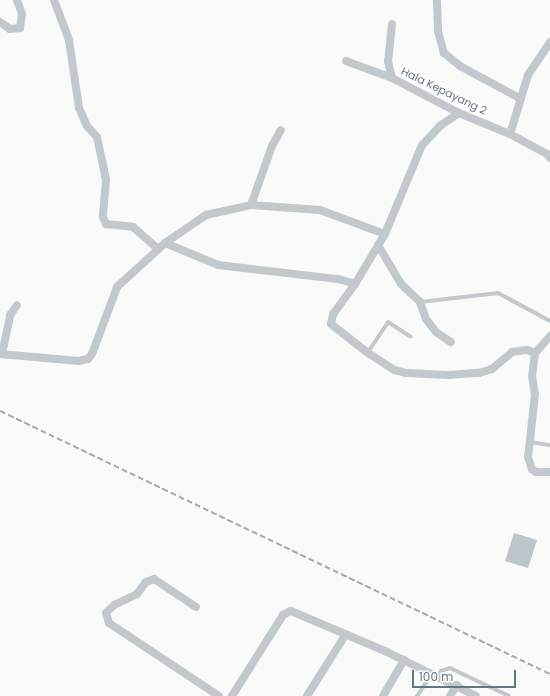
<!DOCTYPE html>
<style>
body{margin:0}
#map{position:relative;width:550px;height:696px;overflow:hidden;background:#fafaf8;font-family:Poppins,sans-serif}
div>[style]{position:absolute}
.water>*{inset:0;background:#bbc7cb}
.lane>*{height:4px;margin:-2px;padding:0 2px;transform-origin:2px;border-radius:2px;background:#c3c8cc}
.street>*{height:8px;margin:-4px;padding:0 4px;transform-origin:4px;border-radius:4px;background:#c3c8cc}
.rail>*{height:2px;margin-top:-1px;transform-origin:0;background:repeating-linear-gradient(90deg,#a2aab0 0 6px,transparent 0 9px)}
span{translate:-50% -50%;white-space:nowrap;text-align:center;line-height:1.15;-webkit-text-stroke:4px #fff;paint-order:stroke}
.street-label{font-size:11px;color:#657683}
.scale{position:absolute;left:412px;top:670px;width:104px;height:18px;box-sizing:border-box;border:2px solid #657683;border-top:0;padding-left:5px;font-size:12px;line-height:14px;white-space:nowrap;color:#657683;-webkit-text-stroke:3px #fff;paint-order:stroke}
</style>
<div id="map">
<div class="water">
<i style="clip-path:polygon(514px 533px,537px 540px,528px 568px,505px 561px)"></i>
</div>
<div class="lane">
<i style="left:420px;top:302px;width:79px;rotate:-6.6deg"></i>
<i style="left:498px;top:293px;width:59px;rotate:28.3deg"></i>
<i style="left:368px;top:352px;width:36px;rotate:-56deg"></i>
<i style="left:388px;top:322px;width:27px;rotate:33deg"></i>
<i style="left:530px;top:442px;width:20px;rotate:9deg"></i>
<i style="left:438px;top:676px;width:6px;rotate:-59deg"></i>
<i style="left:441px;top:671px;width:9px;rotate:-18deg"></i>
<i style="left:450px;top:668px;width:65px;rotate:25.4deg"></i>
<i style="left:417px;top:696px;width:27px;rotate:-56deg"></i>
</div>
<div class="street">
<i style="left:54px;top:0;width:43px;rotate:69.4deg"></i>
<i style="left:69px;top:40px;width:69px;rotate:81.6deg"></i>
<i style="left:79px;top:108px;width:20px;rotate:66deg"></i>
<i style="left:87px;top:126px;width:15px;rotate:48deg"></i>
<i style="left:97px;top:137px;width:24px;rotate:78deg"></i>
<i style="left:102px;top:160px;width:20px;rotate:79deg"></i>
<i style="left:106px;top:180px;width:37px;rotate:95deg"></i>
<i style="left:103px;top:217px;width:8px;rotate:67deg"></i>
<i style="left:106px;top:224px;width:27px;rotate:6deg"></i>
<i style="left:133px;top:227px;width:33px;rotate:41deg"></i>
<i style="left:437px;top:0;width:31px;rotate:88deg"></i>
<i style="left:438px;top:31px;width:23px;rotate:75deg"></i>
<i style="left:444px;top:53px;width:21px;rotate:39deg"></i>
<i style="left:460px;top:66px;width:69px;rotate:28.4deg"></i>
<i style="left:0;top:22px;width:12px;rotate:35deg"></i>
<i style="left:10px;top:29px;width:10px;rotate:-6deg"></i>
<i style="left:20px;top:28px;width:14px;rotate:-82deg"></i>
<i style="left:22px;top:14px;width:15px;rotate:-110deg"></i>
<i style="left:392px;top:24px;width:37px;rotate:96deg"></i>
<i style="left:388px;top:61px;width:17px;rotate:77deg"></i>
<i style="left:346px;top:61px;width:49px;rotate:20.3deg"></i>
<i style="left:392px;top:78px;width:76px;rotate:27.6deg"></i>
<i style="left:459px;top:113px;width:55px;rotate:22.4deg"></i>
<i style="left:510px;top:134px;width:42px;rotate:28.4deg"></i>
<i style="left:547px;top:154px;width:5px;rotate:53deg"></i>
<i style="left:459px;top:113px;width:23px;rotate:146deg"></i>
<i style="left:440px;top:126px;width:26px;rotate:133deg"></i>
<i style="left:422px;top:145px;width:96px;rotate:112.6deg"></i>
<i style="left:385px;top:234px;width:58px;rotate:121deg"></i>
<i style="left:355px;top:284px;width:37px;rotate:126deg"></i>
<i style="left:333px;top:314px;width:10px;rotate:101deg"></i>
<i style="left:331px;top:324px;width:47px;rotate:38.1deg"></i>
<i style="left:368px;top:353px;width:31px;rotate:33deg"></i>
<i style="left:394px;top:370px;width:12px;rotate:14deg"></i>
<i style="left:406px;top:373px;width:42px;rotate:2.7deg"></i>
<i style="left:448px;top:375px;width:31px;rotate:-4deg"></i>
<i style="left:479px;top:373px;width:14px;rotate:-17deg"></i>
<i style="left:492px;top:369px;width:26px;rotate:-40deg"></i>
<i style="left:512px;top:352px;width:15px;rotate:-8deg"></i>
<i style="left:527px;top:350px;width:9px;rotate:21deg"></i>
<i style="left:510px;top:134px;width:62px;rotate:-73deg"></i>
<i style="left:528px;top:75px;width:40px;rotate:-56deg"></i>
<i style="left:251px;top:205px;width:63px;rotate:-70.4deg"></i>
<i style="left:272px;top:146px;width:18px;rotate:-61deg"></i>
<i style="left:165px;top:243px;width:57px;rotate:22.5deg"></i>
<i style="left:218px;top:265px;width:121px;rotate:6.7deg"></i>
<i style="left:338px;top:279px;width:18px;rotate:16deg"></i>
<i style="left:378px;top:245px;width:45px;rotate:59.5deg"></i>
<i style="left:401px;top:284px;width:26px;rotate:43deg"></i>
<i style="left:420px;top:302px;width:18px;rotate:71deg"></i>
<i style="left:426px;top:319px;width:16px;rotate:52deg"></i>
<i style="left:436px;top:332px;width:18px;rotate:34deg"></i>
<i style="left:550px;top:336px;width:23px;rotate:131deg"></i>
<i style="left:535px;top:353px;width:23px;rotate:97deg"></i>
<i style="left:532px;top:376px;width:18px;rotate:81deg"></i>
<i style="left:535px;top:394px;width:63px;rotate:96.3deg"></i>
<i style="left:528px;top:457px;width:13px;rotate:72deg"></i>
<i style="left:532px;top:469px;width:5px;rotate:37deg"></i>
<i style="left:536px;top:472px;width:14px"></i>
<i style="left:0;top:354px;width:79px;rotate:5.1deg"></i>
<i style="left:79px;top:361px;width:9px;rotate:-13deg"></i>
<i style="left:88px;top:359px;width:6px;rotate:-51deg"></i>
<i style="left:92px;top:354px;width:72px;rotate:-69.5deg"></i>
<i style="left:117px;top:287px;width:65px;rotate:-42.5deg"></i>
<i style="left:165px;top:243px;width:50px;rotate:-34.3deg"></i>
<i style="left:206px;top:215px;width:46px;rotate:-12.5deg"></i>
<i style="left:251px;top:205px;width:69px;rotate:4.1deg"></i>
<i style="left:320px;top:210px;width:69px;rotate:20.3deg"></i>
<i style="left:2px;top:354px;width:40px;rotate:-78deg"></i>
<i style="left:10px;top:315px;width:12px;rotate:-55deg"></i>
<i style="left:196px;top:607px;width:50px;rotate:-146.3deg"></i>
<i style="left:154px;top:579px;width:9px;rotate:159deg"></i>
<i style="left:146px;top:582px;width:15px;rotate:127deg"></i>
<i style="left:137px;top:594px;width:25px;rotate:154deg"></i>
<i style="left:114px;top:605px;width:11px;rotate:135deg"></i>
<i style="left:106px;top:613px;width:10px;rotate:73deg"></i>
<i style="left:109px;top:623px;width:132px;rotate:33.6deg"></i>
<i style="left:232px;top:696px;width:96px;rotate:-57.8deg"></i>
<i style="left:283px;top:615px;width:9px;rotate:-27deg"></i>
<i style="left:291px;top:611px;width:104px;rotate:23.1deg"></i>
<i style="left:387px;top:652px;width:99px;rotate:26.3deg"></i>
<i style="left:307px;top:696px;width:73px;rotate:-57.8deg"></i>
<i style="left:383px;top:696px;width:42px;rotate:-59.7deg"></i>
<i style="left:450px;top:696px;width:13px;rotate:-58deg"></i>
</div>
<div class="rail">
<i style="left:0;top:411px;width:610px;rotate:25.56deg"></i>
</div>
<div class="street-label">
<span style="left:444px;top:91px;rotate:26deg">Hala Kepayang 2</span>
</div>
<div class="scale">100 m</div>
</div>
